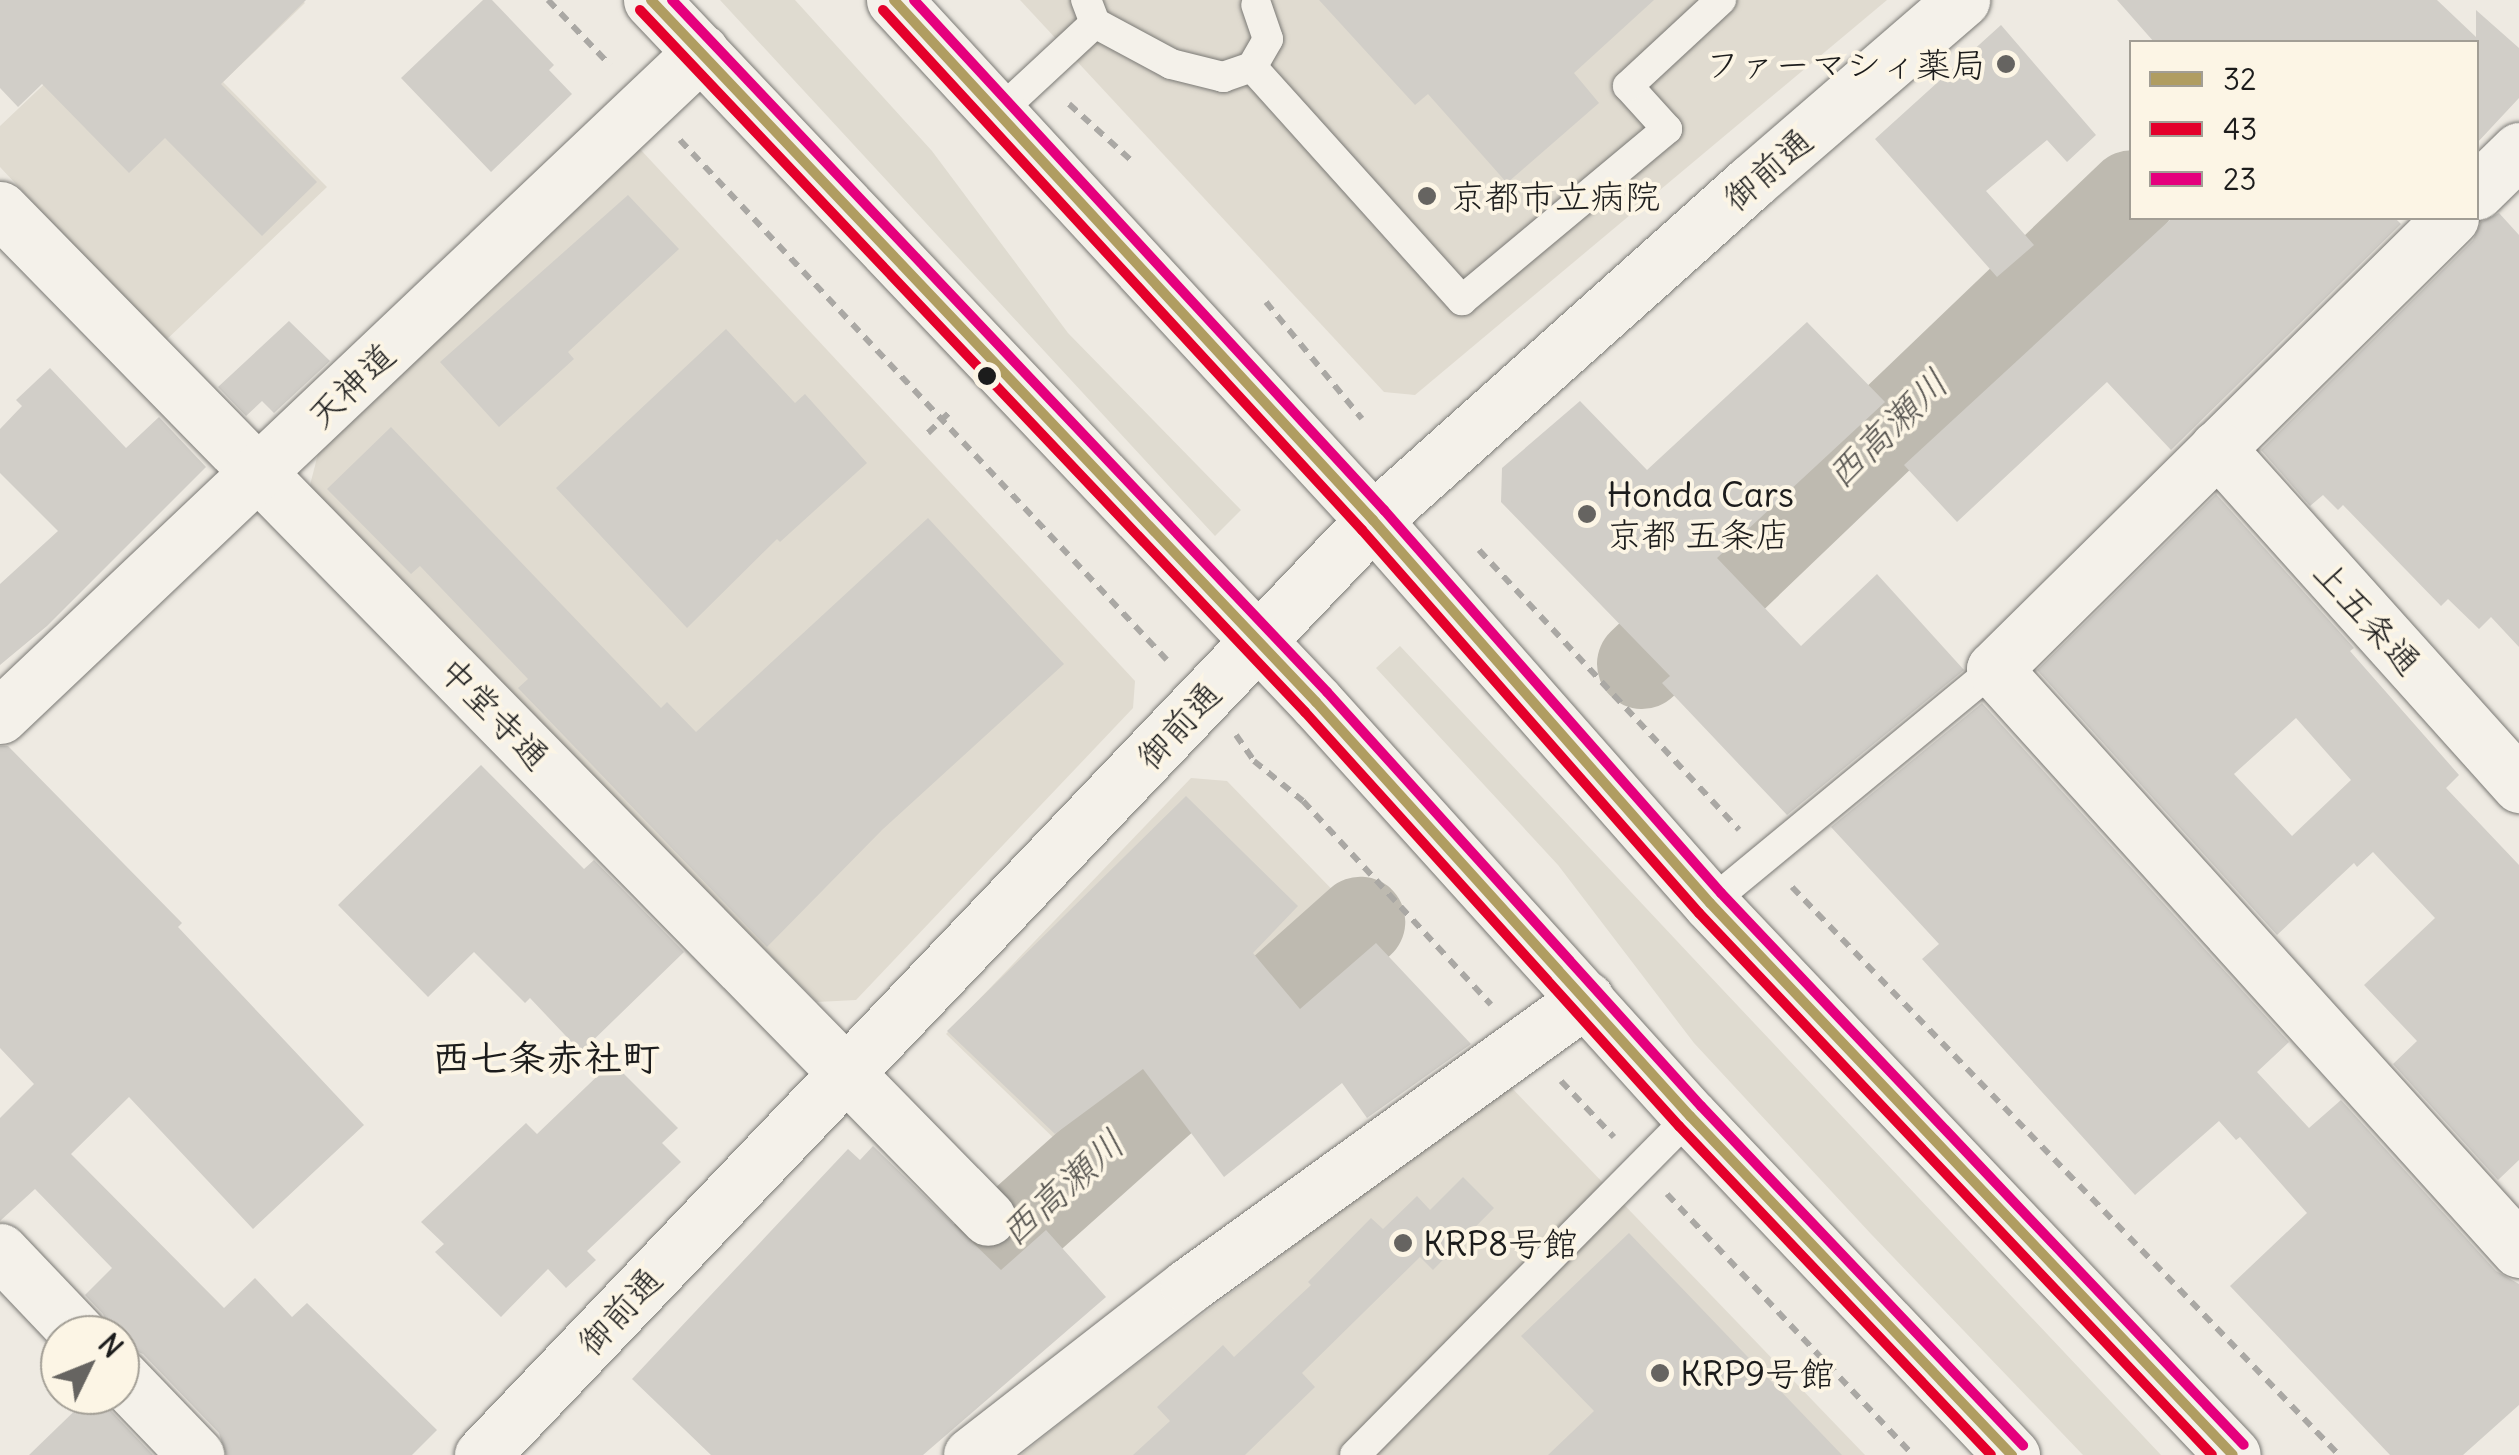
<!DOCTYPE html>
<meta charset="utf-8">
<style>
body{margin:0}
#map{position:relative;width:2519px;height:1455px;overflow:hidden;background:#eeeae2;font-family:Delius,"Klee One",sans-serif}
div>[style]{position:absolute}
.built>*{inset:0;background:#e0dbd0}
.green>*{inset:0;background:#dfdbd0}
.river>*{height:90px;margin:-45px;padding:0 45px;transform-origin:45px;border-radius:45px;background:#bebab0}
.building>*{inset:0;background:#d1cec8}
.path>*{height:6px;margin-top:-3px;transform-origin:0;background:repeating-linear-gradient(90deg,#aaa8a4 0 10px,transparent 0 18px)}
.roads{filter:drop-shadow(0 0 2px #7a7975) drop-shadow(0 0 2px #7a7975)}
.service>*{height:30px;margin:-15px;padding:0 15px;transform-origin:15px;border-radius:15px;background:#f4f1ea}
.minor>*{height:55px;margin:-27.5px;padding:0 27.5px;transform-origin:27.5px;border-radius:27.5px;background:#f4f1ea}
.tertiary>*{height:55px;margin:-27.5px;padding:0 27.5px;transform-origin:27.5px;border-radius:27.5px;background:#f4f1ea}
.trunk>*{height:55px;margin:-27.5px;padding:0 27.5px;transform-origin:27.5px;border-radius:27.5px;background:#f4f1ea}
.bus-1>*{height:10px;margin:-5px;padding:0 5px;transform-origin:5px;border-radius:5px;background:#b09d61}
.bus-2>*{height:10px;margin:-5px;padding:0 5px;transform-origin:5px;border-radius:5px;background:#e4002b}
.bus-3>*{height:10px;margin:-5px;padding:0 5px;transform-origin:5px;border-radius:5px;background:#e5007d}
.dots>*{width:28px;height:28px;translate:-50% -50%;box-sizing:border-box;border:5px solid #fcf5e5;border-radius:50%}
span{translate:-50% -50%;white-space:nowrap;text-align:center;line-height:1.15;-webkit-text-stroke:8px #fcf5e5;paint-order:stroke}
.poi-label{font-size:35px;color:#1c1c1c}
.right{translate:-100% -50%;text-align:right}
.left{translate:0 -50%;text-align:left}
.street-label{font-size:35px;color:#1c1c1c}
.water-label{font-size:38px;color:#55534f;font-style:italic}
.neighbourhood-label{font-size:38px;color:#1c1c1c;font-weight:700}
.legend{position:absolute;left:2129px;top:40px;width:350px;height:180px;box-sizing:border-box;background:#fcf5e5;border:2px solid #a29e95;margin:0;padding:12px 18px;list-style:none;font-size:30px;color:#1c1c1c}
.legend li{display:flex;align-items:center;gap:20px;height:50px}
.legend b{width:50px;border:2px solid #a29e95}
.north{position:absolute;left:40px;top:1315px;width:100px;height:100px;box-sizing:border-box;background:#fcf5e5;border:2px solid #a29e95;border-radius:50%;rotate:47deg;font-size:28px;font-weight:700;line-height:40px;text-align:center;color:#1c1c1c}
.north::after{content:'';display:block;margin:auto;width:35px;height:45px;background:#666461;clip-path:polygon(50% 0,100% 100%,50% 72%,0 100%)}
</style>
<div id="map">
<div class="built">
<i style="clip-path:polygon(133px 0,302px 0,305px 3px,223px 82px,327px 187px,164px 342px,0 167px,0 126px)"></i>
<i style="clip-path:polygon(1020px 0,1887px 0,1415px 395px,1384px 392px)"></i>
<i style="clip-path:polygon(640px 149px,1135px 681px,1133px 708px,856px 1000px,817px 1002px,309px 489px,318px 454px)"></i>
<i style="clip-path:polygon(1191px 778px,1227px 781px,1347px 905px,1064px 1148px,946px 1034px)"></i>
<i style="clip-path:polygon(1508px 1084px,1865px 1455px,1021px 1455px,1084px 1404px)"></i>
</div>
<div class="green">
<i style="clip-path:polygon(720px 0,795px 0,932px 151px,1068px 333px,1241px 510px,1215px 536px)"></i>
<i style="clip-path:polygon(1400px 646px,1722px 989px,2161px 1455px,2083px 1455px,1871px 1234px,1694px 1043px,1558px 865px,1376px 668px)"></i>
</div>
<div class="river">
<i style="left:1642px;top:664px;width:678px;rotate:-43.75deg"></i>
<i style="left:764px;top:1455px;width:800px;rotate:-41.81deg"></i>
</div>
<div class="building">
<i style="clip-path:polygon(0 0,306px 0,221px 84px,317px 182px,262px 236px,165px 138px,129px 173px,42px 84px,18px 107px,0 88px)"></i>
<i style="clip-path:polygon(483px 0,492px 0,554px 65px,549px 70px,572px 94px,491px 172px,401px 78px)"></i>
<i style="clip-path:polygon(1319px 0,1654px 0,1574px 73px,1599px 103px,1507px 183px,1428px 94px,1415px 105px)"></i>
<i style="clip-path:polygon(2117px 0,2437px 0,2476px 37px,2476px 10px,2519px 48px,2519px 98px,2476px 144px,2476px 42px,2154px 42px)"></i>
<i style="clip-path:polygon(2001px 25px,2096px 135px,2067px 162px,2047px 140px,1986px 191px,2034px 245px,1997px 277px,1875px 139px)"></i>
<i style="clip-path:polygon(628px 195px,679px 249px,568px 352px,574px 359px,499px 427px,440px 362px)"></i>
<i style="clip-path:polygon(2499px 213px,2519px 235px,2519px 647px,2491px 617px,2479px 629px,2448px 599px,2441px 606px,2343px 505px,2338px 510px,2323px 495px,2310px 506px,2261px 450px,2473px 240px,2481px 222px)"></i>
<i style="clip-path:polygon(2172px 218px,2395px 218px,2401px 224px,2171px 450px,2107px 382px,1957px 522px,1904px 465px)"></i>
<i style="clip-path:polygon(289px 321px,330px 361px,274px 413px,262px 401px,246px 416px,218px 387px)"></i>
<i style="clip-path:polygon(1807px 322px,1885px 402px,1717px 558px,1801px 646px,1877px 574px,1964px 670px,1787px 815px,1662px 683px,1670px 676px,1501px 502px,1502px 468px,1580px 401px,1647px 470px)"></i>
<i style="clip-path:polygon(726px 329px,795px 403px,805px 394px,867px 463px,780px 542px,777px 539px,687px 628px,556px 488px)"></i>
<i style="clip-path:polygon(50px 368px,126px 448px,159px 417px,206px 467px,47px 626px,0 665px,0 584px,58px 531px,0 473px,0 429px,22px 406px,16px 400px)"></i>
<i style="clip-path:polygon(391px 427px,661px 708px,667px 702px,696px 732px,928px 518px,1064px 664px,882px 830px,767px 947px,518px 688px,528px 679px,420px 566px,411px 574px,327px 489px)"></i>
<i style="clip-path:polygon(evenodd,2216px 494px,2354px 648px,2350px 651px,2459px 775px,2446px 788px,2519px 865px,2519px 1160px,2498px 1180px,2393px 1064px,2417px 1041px,2364px 985px,2435px 918px,2373px 852px,2357px 867px,2354px 863px,2277px 935px,2037px 670px,2216px 494px,2296px 718px,2351px 780px,2292px 836px,2234px 774px,2296px 718px)"></i>
<i style="clip-path:polygon(1982px 703px,2289px 1042px,2257px 1072px,2309px 1128px,2341px 1100px,2496px 1271px,2519px 1284px,2519px 1405px,2463px 1455px,2390px 1455px,2230px 1286px,2307px 1213px,2240px 1137px,2236px 1140px,2219px 1121px,2135px 1195px,1922px 959px,1939px 944px,1831px 827px)"></i>
<i style="clip-path:polygon(0 746px,8px 746px,182px 923px,178px 927px,364px 1125px,253px 1229px,129px 1097px,71px 1154px,224px 1308px,255px 1278px,292px 1317px,307px 1303px,437px 1430px,412px 1455px,226px 1455px,219px 1433px,143px 1354px,124px 1346px,120px 1335px,110px 1332px,103px 1314px,85px 1295px,112px 1268px,35px 1189px,0 1221px,0 1118px,34px 1084px,0 1048px)"></i>
<i style="clip-path:polygon(481px 765px,584px 869px,594px 860px,684px 952px,581px 1052px,530px 998px,525px 1003px,474px 952px,428px 997px,338px 905px)"></i>
<i style="clip-path:polygon(1186px 796px,1298px 906px,1253px 953px,1300px 1009px,1376px 943px,1471px 1044px,1367px 1118px,1342px 1083px,1224px 1177px,1143px 1069px,1055px 1134px,947px 1031px)"></i>
<i style="clip-path:polygon(612px 1062px,678px 1128px,662px 1143px,681px 1162px,587px 1251px,596px 1260px,566px 1288px,548px 1269px,501px 1317px,435px 1252px,444px 1244px,421px 1222px,526px 1123px,537px 1134px)"></i>
<i style="clip-path:polygon(873px 1146px,1001px 1270px,1046px 1230px,1106px 1297px,923px 1455px,711px 1455px,632px 1379px,848px 1149px,860px 1160px)"></i>
<i style="clip-path:polygon(1463px 1177px,1494px 1208px,1433px 1270px,1420px 1257px,1302px 1373px,1315px 1387px,1245px 1455px,1133px 1455px,1170px 1421px,1157px 1407px,1223px 1345px,1234px 1357px,1311px 1285px,1308px 1282px,1371px 1218px,1383px 1229px,1417px 1196px,1430px 1210px)"></i>
<i style="clip-path:polygon(1629px 1233px,1842px 1455px,1548px 1455px,1594px 1411px,1521px 1336px)"></i>
<i style="clip-path:polygon(91px 1395px,96px 1395px,153px 1455px,29px 1455px)"></i>
</div>
<div class="path">
<i style="left:548px;top:0;width:90px;rotate:46.4deg"></i>
<i style="left:1069px;top:104px;width:88px;rotate:42.2deg"></i>
<i style="left:680px;top:140px;width:712px;rotate:46.88deg"></i>
<i style="left:1266px;top:302px;width:151px;rotate:50.6deg"></i>
<i style="left:928px;top:433px;width:29px;rotate:-44deg"></i>
<i style="left:1479px;top:550px;width:382px;rotate:47.1deg"></i>
<i style="left:1236px;top:735px;width:32px;rotate:55deg"></i>
<i style="left:1254px;top:761px;width:63px;rotate:39.2deg"></i>
<i style="left:1303px;top:801px;width:277px;rotate:47.3deg"></i>
<i style="left:1792px;top:887px;width:789px;rotate:46.08deg"></i>
<i style="left:1561px;top:1081px;width:77px;rotate:46.6deg"></i>
<i style="left:1667px;top:1194px;width:359px;rotate:46.7deg"></i>
</div>
<div class="roads">
<div class="service">
<i style="left:1095px;top:23px;width:86px;rotate:28.3deg"></i>
<i style="left:1171px;top:64px;width:54px;rotate:14deg"></i>
<i style="left:1223px;top:77px;width:31px;rotate:-19deg"></i>
<i style="left:1252px;top:67px;width:32px;rotate:-60deg"></i>
<i style="left:1268px;top:39px;width:36px;rotate:-109deg"></i>
<i style="left:1252px;top:67px;width:314px;rotate:48deg"></i>
<i style="left:1462px;top:300px;width:267px;rotate:-39.8deg"></i>
<i style="left:1667px;top:129px;width:58px;rotate:-132.2deg"></i>
<i style="left:1628px;top:86px;width:127px;rotate:-42.8deg"></i>
<i style="left:998px;top:113px;width:132px;rotate:-42.9deg"></i>
<i style="left:1095px;top:23px;width:25px;rotate:-111deg"></i>
<i style="left:1710px;top:903px;width:368px;rotate:-39.5deg"></i>
<i style="left:1355px;top:1455px;width:477px;rotate:-45.3deg"></i>
</div>
<div class="minor">
<i style="left:2476px;top:192px;width:60px;rotate:-44.3deg"></i>
<i style="left:0;top:209px;width:1412px;rotate:45.6deg"></i>
<i style="left:2451px;top:218px;width:642px;rotate:135.38deg"></i>
<i style="left:1994px;top:669px;width:783px;rotate:47.9deg"></i>
<i style="left:2217px;top:448px;width:453px;rotate:48.1deg"></i>
<i style="left:0;top:716px;width:966px;rotate:-43.45deg"></i>
<i style="left:0;top:1251px;width:116px;rotate:46.4deg"></i>
<i style="left:120px;top:1376px;width:110px;rotate:46.1deg"></i>
<i style="left:971px;top:1455px;width:275px;rotate:-37.9deg"></i>
<i style="left:1188px;top:1286px;width:491px;rotate:-35.8deg"></i>
</div>
<div class="tertiary">
<i style="left:482px;top:1455px;width:1292px;rotate:-46.38deg"></i>
<i style="left:1373px;top:520px;width:507px;rotate:-41.8deg"></i>
<i style="left:1751px;top:182px;width:279px;rotate:-40.8deg"></i>
</div>
<div class="trunk">
<i style="left:651px;top:0;width:967px;rotate:46.55deg"></i>
<i style="left:1316px;top:702px;width:558px;rotate:47.91deg"></i>
<i style="left:1690px;top:1116px;width:468px;rotate:46.5deg"></i>
<i style="left:894px;top:0;width:707px;rotate:47.35deg"></i>
<i style="left:1373px;top:520px;width:510px;rotate:48.66deg"></i>
<i style="left:1710px;top:903px;width:760px;rotate:46.55deg"></i>
</div>
</div>
<div class="bus-1">
<i style="left:651px;top:0;width:967px;rotate:46.55deg"></i>
<i style="left:1316px;top:702px;width:558px;rotate:47.91deg"></i>
<i style="left:1690px;top:1116px;width:468px;rotate:46.5deg"></i>
<i style="left:894px;top:0;width:707px;rotate:47.35deg"></i>
<i style="left:1373px;top:520px;width:510px;rotate:48.66deg"></i>
<i style="left:1710px;top:903px;width:760px;rotate:46.55deg"></i>
</div>
<div class="bus-2">
<i style="left:640px;top:10px;width:967px;rotate:46.55deg"></i>
<i style="left:1305px;top:712px;width:558px;rotate:47.91deg"></i>
<i style="left:1679px;top:1126px;width:453px;rotate:46.5deg"></i>
<i style="left:883px;top:10px;width:707px;rotate:47.35deg"></i>
<i style="left:1362px;top:530px;width:510px;rotate:48.66deg"></i>
<i style="left:1699px;top:913px;width:746px;rotate:46.57deg"></i>
</div>
<div class="bus-3">
<i style="left:672px;top:0;width:953px;rotate:46.57deg"></i>
<i style="left:1327px;top:692px;width:558px;rotate:47.91deg"></i>
<i style="left:1701px;top:1106px;width:468px;rotate:46.5deg"></i>
<i style="left:914px;top:0;width:694px;rotate:47.34deg"></i>
<i style="left:1384px;top:510px;width:510px;rotate:48.66deg"></i>
<i style="left:1721px;top:893px;width:760px;rotate:46.55deg"></i>
</div>
<div class="dots">
<i style="left:2006px;top:64px;background:#666461"></i>
<i style="left:1427px;top:196px;background:#666461"></i>
<i style="left:987px;top:376px;background:#1c1c1c"></i>
<i style="left:1587px;top:514px;background:#666461"></i>
<i style="left:1403px;top:1243px;background:#666461"></i>
<i style="left:1660px;top:1373px;background:#666461"></i>
</div>
<div class="poi-label">
<span class="right" style="left:1986px;top:64px">ファーマシィ薬局</span>
<span class="left" style="left:1450px;top:196px">京都市立病院</span>
<span class="left" style="left:1607px;top:514px">Honda Cars<br>京都 五条店</span>
<span class="left" style="left:1423px;top:1243px">KRP8号館</span>
<span class="left" style="left:1680px;top:1373px">KRP9号館</span>
</div>
<div class="street-label">
<span style="left:1767px;top:169px;rotate:-41deg">御前通</span>
<span style="left:351px;top:385px;rotate:-44deg">天神道</span>
<span style="left:2368px;top:617px;rotate:48deg">上五条通</span>
<span style="left:495px;top:713px;rotate:46deg">中堂寺通</span>
<span style="left:1178px;top:725px;rotate:-47deg">御前通</span>
<span style="left:619px;top:1311px;rotate:-47deg">御前通</span>
</div>
<div class="water-label">
<span style="left:1887px;top:429px;rotate:-44deg">西高瀬川</span>
<span style="left:1062px;top:1188px;rotate:-42deg">西高瀬川</span>
</div>
<div class="neighbourhood-label">
<span style="left:546px;top:1058px">西七条赤社町</span>
</div>
<ul class="legend">
<li><b style="height:12px;background:#b09d61"></b>32</li>
<li><b style="height:12px;background:#e4002b"></b>43</li>
<li><b style="height:12px;background:#e5007d"></b>23</li>
</ul>
<div class="north">N</div>
</div>
